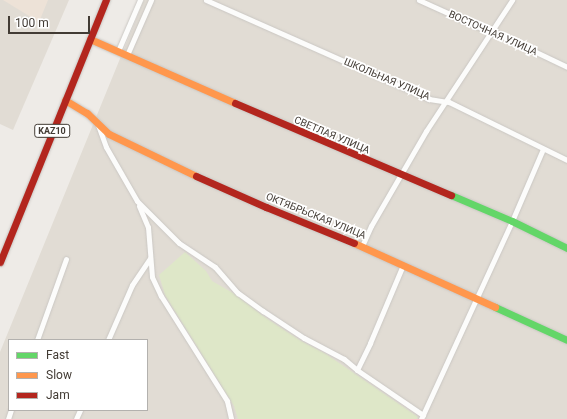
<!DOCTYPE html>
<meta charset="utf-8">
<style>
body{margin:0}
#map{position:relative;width:567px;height:419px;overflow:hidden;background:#eeebe7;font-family:Roboto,sans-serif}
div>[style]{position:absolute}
.residential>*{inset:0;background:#e1dcd4}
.commercial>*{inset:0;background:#ede2d7}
.green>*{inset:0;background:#dee7c8}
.roads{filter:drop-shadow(0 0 1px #cac7c3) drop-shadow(0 0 1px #cac7c3)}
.street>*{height:5px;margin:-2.5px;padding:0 2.5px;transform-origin:2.5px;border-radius:2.5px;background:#fcfcfb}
.fast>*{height:7px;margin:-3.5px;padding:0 3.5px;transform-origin:3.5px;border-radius:3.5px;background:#63d668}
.slow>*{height:7px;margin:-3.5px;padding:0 3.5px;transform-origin:3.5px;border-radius:3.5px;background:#ff974d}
.jam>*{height:7px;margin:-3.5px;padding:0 3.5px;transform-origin:3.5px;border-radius:3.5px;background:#b3261e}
span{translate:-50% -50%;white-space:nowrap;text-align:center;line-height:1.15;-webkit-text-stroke:3.5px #fff;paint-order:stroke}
.shield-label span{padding:1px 3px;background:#fff;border:1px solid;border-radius:3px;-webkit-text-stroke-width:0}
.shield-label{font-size:9px;color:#423b34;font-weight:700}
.street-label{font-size:10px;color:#423b34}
.legend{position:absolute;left:8px;top:339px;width:140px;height:72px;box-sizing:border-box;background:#fff;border:1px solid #b3b1ae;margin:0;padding:5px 7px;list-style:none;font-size:12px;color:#423b34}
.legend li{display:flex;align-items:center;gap:8px;height:20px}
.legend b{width:20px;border:1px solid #b3b1ae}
.scale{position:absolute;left:8px;top:16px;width:82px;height:18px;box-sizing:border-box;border:2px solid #423b34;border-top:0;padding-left:5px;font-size:12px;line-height:14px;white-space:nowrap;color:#423b34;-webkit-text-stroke:3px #fff;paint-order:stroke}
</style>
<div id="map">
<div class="residential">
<i style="clip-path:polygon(0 0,69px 0,13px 130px,0 124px)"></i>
<i style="clip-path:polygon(evenodd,144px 0,567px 0,567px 419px,0 419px,0 352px,144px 0,9px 340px,147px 340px,147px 410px,9px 410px,9px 340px)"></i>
</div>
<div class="commercial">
<i style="clip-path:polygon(3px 0,48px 0,39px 22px)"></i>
</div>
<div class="green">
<i style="clip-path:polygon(185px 252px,206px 271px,212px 281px,233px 293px,266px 318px,301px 341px,326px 354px,418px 417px,417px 419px,238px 419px,234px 406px,165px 295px,159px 275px)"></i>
</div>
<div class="roads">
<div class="street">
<i style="left:206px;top:0;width:244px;rotate:23.9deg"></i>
<i style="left:429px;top:99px;width:20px;rotate:9deg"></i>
<i style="left:449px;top:102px;width:131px;rotate:26.2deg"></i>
<i style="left:419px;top:0;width:68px;rotate:24.3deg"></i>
<i style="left:481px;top:28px;width:11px;rotate:15deg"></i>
<i style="left:492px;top:31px;width:83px;rotate:25.6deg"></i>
<i style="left:118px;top:51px;width:56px;rotate:-66.7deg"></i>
<i style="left:127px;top:55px;width:60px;rotate:-66.4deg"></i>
<i style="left:98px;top:125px;width:23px;rotate:70deg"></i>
<i style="left:106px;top:147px;width:62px;rotate:60.1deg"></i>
<i style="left:137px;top:201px;width:59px;rotate:45deg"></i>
<i style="left:179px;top:243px;width:43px;rotate:33.7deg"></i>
<i style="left:215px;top:267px;width:35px;rotate:49deg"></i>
<i style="left:238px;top:293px;width:31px;rotate:36deg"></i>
<i style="left:263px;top:311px;width:49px;rotate:33.4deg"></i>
<i style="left:304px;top:338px;width:45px;rotate:27.7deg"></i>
<i style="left:344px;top:359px;width:17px;rotate:40deg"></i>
<i style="left:357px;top:370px;width:80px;rotate:34.3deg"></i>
<i style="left:139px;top:206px;width:23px;rotate:67deg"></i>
<i style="left:148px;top:227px;width:50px;rotate:85.4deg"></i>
<i style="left:152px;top:277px;width:21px;rotate:65deg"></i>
<i style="left:161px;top:296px;width:124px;rotate:57.8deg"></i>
<i style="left:227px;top:401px;width:18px;rotate:77deg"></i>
<i style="left:362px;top:246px;width:22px;rotate:-66deg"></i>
<i style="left:371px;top:226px;width:110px;rotate:-59.9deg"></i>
<i style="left:426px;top:131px;width:157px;rotate:-56.7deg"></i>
<i style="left:37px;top:340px;width:86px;rotate:-70.3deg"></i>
<i style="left:108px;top:340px;width:60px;rotate:-66.4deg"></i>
<i style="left:132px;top:285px;width:32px;rotate:-56deg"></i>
<i style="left:357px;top:370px;width:30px;rotate:-64deg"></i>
<i style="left:370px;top:343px;width:85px;rotate:-67.1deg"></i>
<i style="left:8px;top:419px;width:9px;rotate:-72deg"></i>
<i style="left:76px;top:419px;width:10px;rotate:-66deg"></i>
<i style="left:421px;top:419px;width:218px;rotate:-65.3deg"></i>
<i style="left:512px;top:221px;width:78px;rotate:-66.7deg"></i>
</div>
<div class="fast">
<i style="left:451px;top:195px;width:66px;rotate:23.1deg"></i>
<i style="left:512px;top:221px;width:61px;rotate:26.1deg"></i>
<i style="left:495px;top:307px;width:79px;rotate:24.6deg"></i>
</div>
<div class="slow">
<i style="left:90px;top:39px;width:158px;rotate:23.8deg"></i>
<i style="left:65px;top:100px;width:26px;rotate:31deg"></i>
<i style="left:87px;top:113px;width:30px;rotate:44deg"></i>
<i style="left:109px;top:134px;width:97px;rotate:25.8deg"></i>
<i style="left:354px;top:243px;width:155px;rotate:24.4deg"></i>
</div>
<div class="jam">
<i style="left:235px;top:103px;width:235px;rotate:23.1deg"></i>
<i style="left:196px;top:176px;width:77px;rotate:23.9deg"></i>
<i style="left:266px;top:207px;width:95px;rotate:22.2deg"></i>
<i style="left:0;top:262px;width:283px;rotate:-68deg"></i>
</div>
</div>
<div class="shield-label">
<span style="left:52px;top:131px">KAZ10</span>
</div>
<div class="street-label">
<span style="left:493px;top:33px;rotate:24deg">ВОСТОЧНАЯ УЛИЦА</span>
<span style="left:387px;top:79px;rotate:23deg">ШКОЛЬНАЯ УЛИЦА</span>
<span style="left:332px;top:135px;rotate:23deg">СВЕТЛАЯ УЛИЦА</span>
<span style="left:316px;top:216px;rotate:22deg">ОКТЯБРЬСКАЯ УЛИЦА</span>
</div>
<ul class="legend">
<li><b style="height:5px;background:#63d668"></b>Fast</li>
<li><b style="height:5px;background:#ff974d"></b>Slow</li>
<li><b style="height:5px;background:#b3261e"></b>Jam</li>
</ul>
<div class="scale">100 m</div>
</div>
